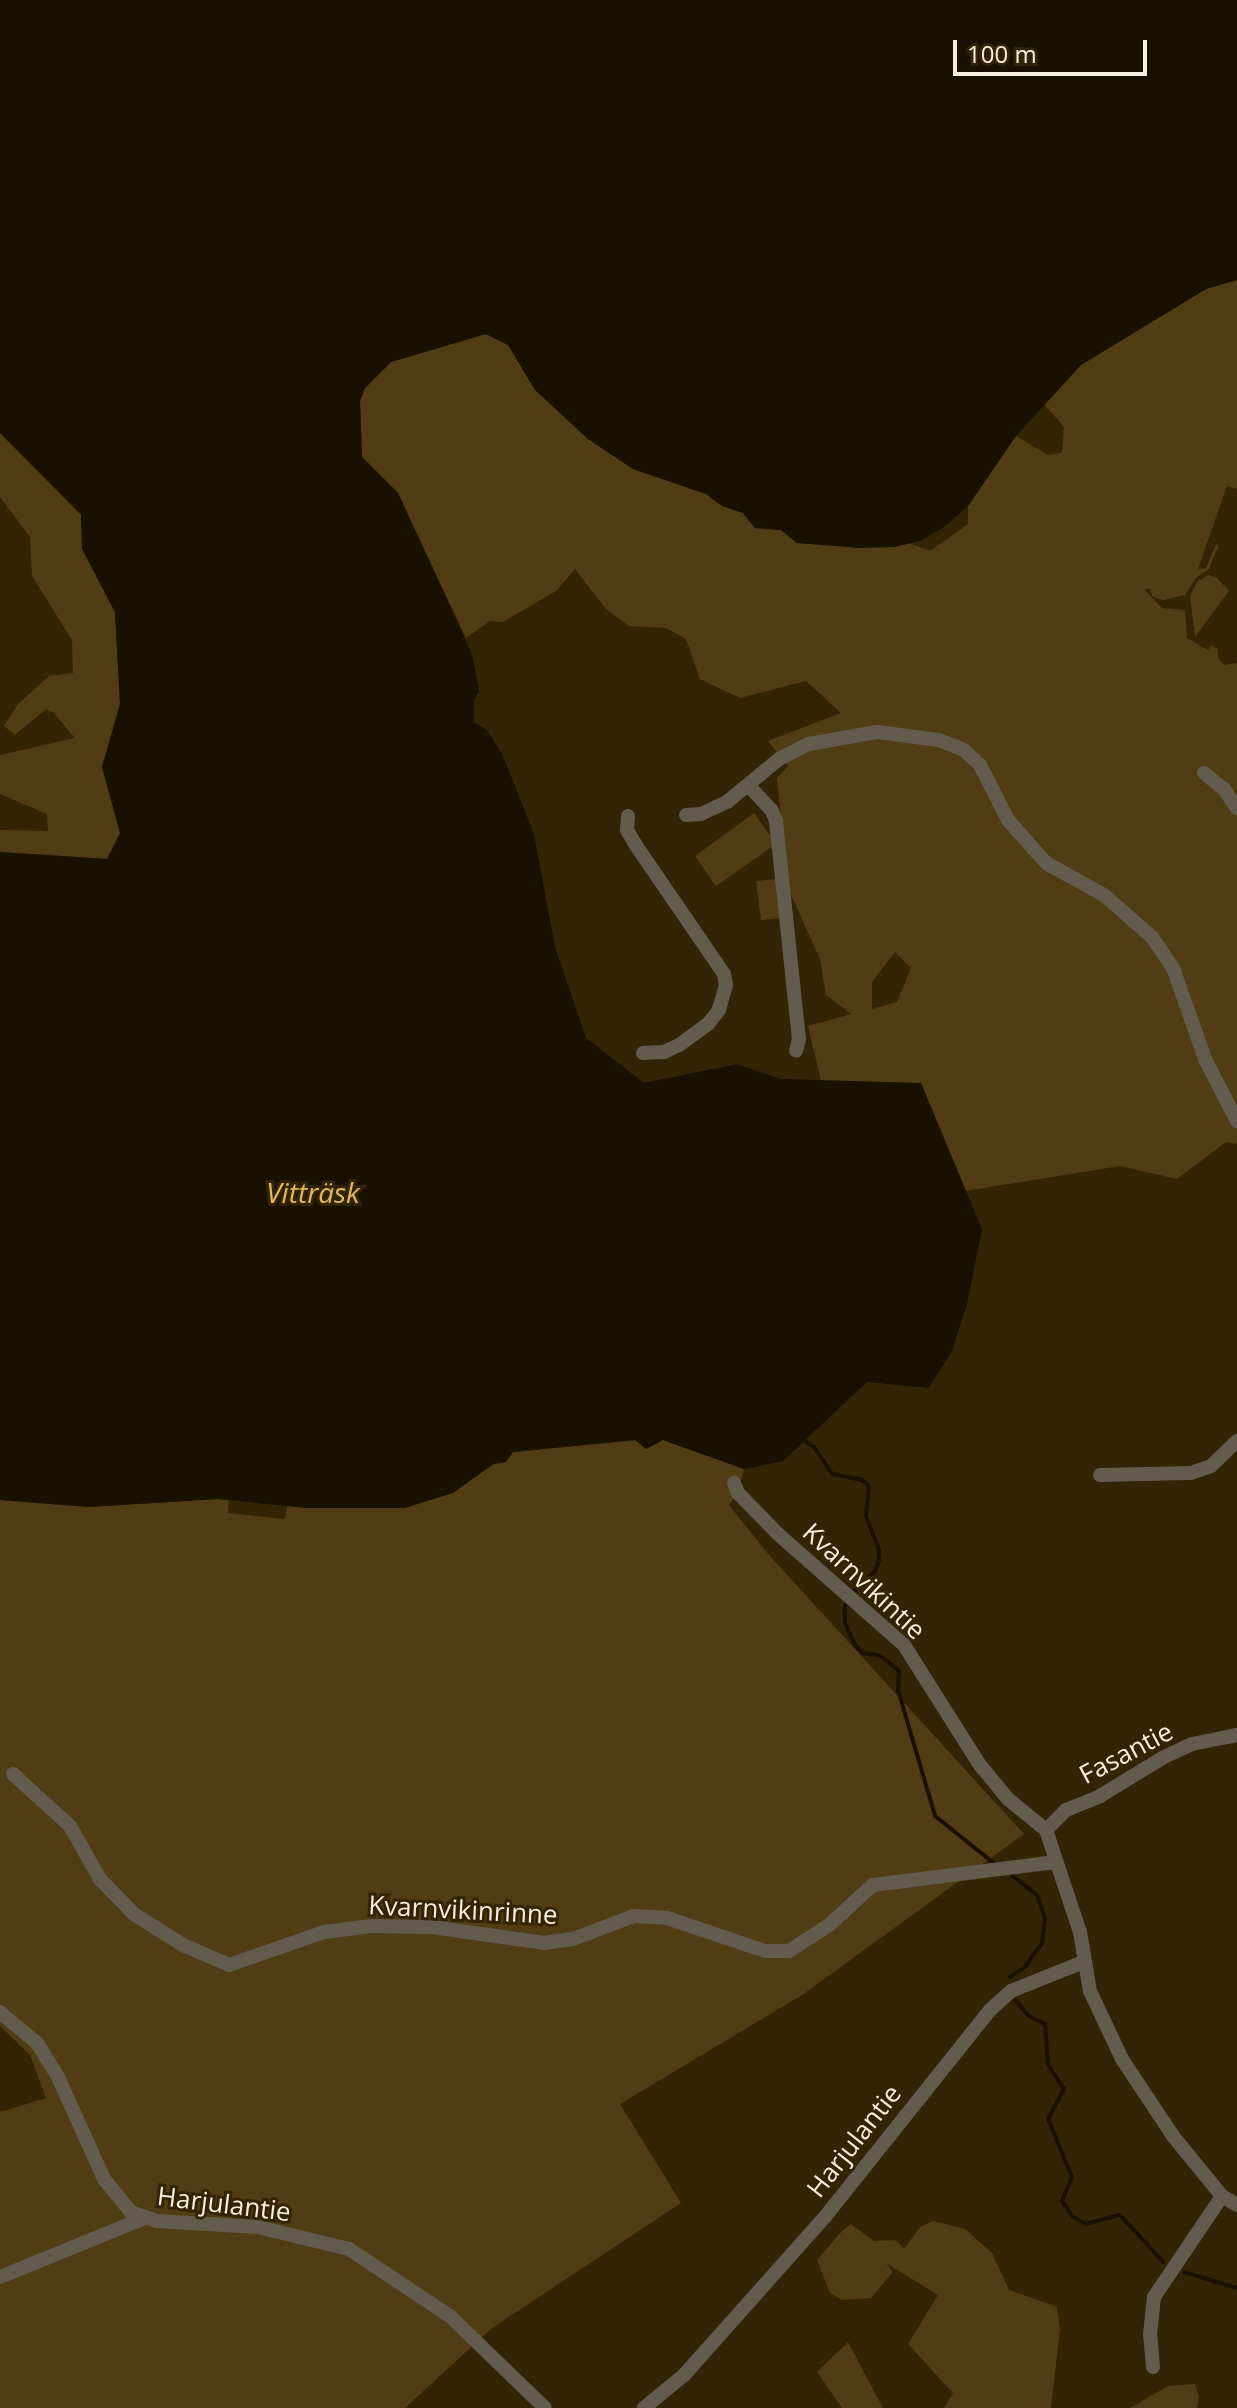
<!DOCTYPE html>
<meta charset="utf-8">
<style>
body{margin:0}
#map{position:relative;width:1237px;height:2408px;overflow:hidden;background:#332406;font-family:"Open Sans",sans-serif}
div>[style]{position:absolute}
.green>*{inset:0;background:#513d13}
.water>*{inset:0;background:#191000}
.stream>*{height:4px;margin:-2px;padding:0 2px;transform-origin:2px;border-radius:2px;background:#191000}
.street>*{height:14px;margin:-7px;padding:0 7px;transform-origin:7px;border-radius:7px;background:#625b4e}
span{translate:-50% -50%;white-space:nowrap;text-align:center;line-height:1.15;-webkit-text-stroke:6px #332406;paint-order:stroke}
.street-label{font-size:26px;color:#f7eedd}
.water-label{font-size:28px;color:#e3b75d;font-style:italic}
.scale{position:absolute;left:953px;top:40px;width:194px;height:36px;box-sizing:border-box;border:4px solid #f7eedd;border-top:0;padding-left:10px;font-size:24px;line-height:28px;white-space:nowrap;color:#f7eedd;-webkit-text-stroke:6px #332406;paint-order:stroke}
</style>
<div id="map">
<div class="green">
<i style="clip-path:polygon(evenodd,1237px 280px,1237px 489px,1227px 486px,1198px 569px,1206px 568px,1216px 544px,1219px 545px,1209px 569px,1196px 578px,1185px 595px,1163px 600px,1153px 597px,1149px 588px,1145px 590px,1162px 608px,1185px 610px,1187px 638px,1208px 650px,1211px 645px,1218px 649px,1218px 658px,1224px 665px,1237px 663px,1237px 1144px,1226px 1142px,1177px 1179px,1120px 1166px,965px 1191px,921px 1084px,821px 1081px,808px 1026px,851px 1014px,826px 995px,820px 959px,788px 888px,777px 778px,788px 766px,768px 741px,841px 713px,806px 681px,740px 698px,700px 679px,686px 639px,666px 628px,629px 626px,606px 609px,575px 569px,556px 591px,503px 622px,490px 621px,466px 638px,398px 493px,362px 457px,360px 401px,365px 388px,391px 362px,486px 334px,508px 345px,535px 390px,588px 439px,633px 469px,706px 494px,722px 506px,743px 513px,755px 528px,781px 530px,797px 543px,861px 548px,909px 543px,930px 551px,968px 524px,968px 506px,1016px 436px,1048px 455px,1062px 453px,1064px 427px,1044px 404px,1081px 365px,1206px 289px,1237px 280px,895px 952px,911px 968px,897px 1002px,872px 1009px,872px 982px,895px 952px)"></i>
<i style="clip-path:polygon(0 433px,81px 515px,82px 549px,115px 612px,120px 704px,102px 767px,120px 833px,108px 859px,0 852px,0 830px,48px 831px,47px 814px,0 794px,0 755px,75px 738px,53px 712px,46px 709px,15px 735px,4px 726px,18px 704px,49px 676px,73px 673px,72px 640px,32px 576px,30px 537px,0 497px)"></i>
<i style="clip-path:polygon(1208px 575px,1216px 577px,1229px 591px,1195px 637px,1190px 596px,1197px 582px)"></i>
<i style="clip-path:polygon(754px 813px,776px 844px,716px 886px,695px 856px)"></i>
<i style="clip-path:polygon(776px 879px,780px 918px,761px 920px,756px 881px)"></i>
<i style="clip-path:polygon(636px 1440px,646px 1449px,663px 1440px,744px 1469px,738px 1493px,729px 1505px,769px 1555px,1024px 1834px,802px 1995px,620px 2104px,681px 2203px,492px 2328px,405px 2408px,0 2408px,0 2112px,46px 2098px,30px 2055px,0 2026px,0 1500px,88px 1507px,218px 1499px,229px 1500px,228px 1513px,285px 1519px,287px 1506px,307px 1508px,453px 1493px,494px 1464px,506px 1462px,513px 1452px)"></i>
<i style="clip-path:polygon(933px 2221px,965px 2229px,992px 2253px,1009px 2290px,1057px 2307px,1060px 2329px,1051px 2408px,944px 2408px,953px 2393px,908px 2344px,938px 2295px,886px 2263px,893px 2272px,871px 2298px,842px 2300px,830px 2293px,817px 2260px,843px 2230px,851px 2224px,874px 2241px,896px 2240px,904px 2249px,920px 2227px)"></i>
<i style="clip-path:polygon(848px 2342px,883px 2408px,842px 2408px,817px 2372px)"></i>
<i style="clip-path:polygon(1195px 2384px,1199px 2397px,1197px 2408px,1130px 2408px,1168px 2386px)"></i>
</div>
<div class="water">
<i style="clip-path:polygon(0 0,1237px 0,1237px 280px,1206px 289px,1081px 365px,1016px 436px,968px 506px,943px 528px,919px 541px,895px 547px,861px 548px,797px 543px,781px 530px,755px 528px,743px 513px,722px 506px,706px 494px,633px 469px,588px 439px,535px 390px,508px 345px,486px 334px,391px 362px,365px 388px,360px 401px,362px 457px,398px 493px,472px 654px,479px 691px,474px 700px,474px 722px,487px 730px,503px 756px,534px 834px,555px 947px,586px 1038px,644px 1083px,737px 1064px,781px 1079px,921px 1083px,982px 1229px,967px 1304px,952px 1351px,929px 1388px,867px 1382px,783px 1461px,744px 1469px,663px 1440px,646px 1449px,635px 1440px,513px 1452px,506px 1462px,493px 1464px,453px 1493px,405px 1508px,307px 1508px,218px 1499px,88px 1507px,0 1500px,0 852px,107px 859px,120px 833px,102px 767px,120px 704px,115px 612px,82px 549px,81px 514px,0 433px)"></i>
</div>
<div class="stream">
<i style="left:805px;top:1441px;width:11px;rotate:34deg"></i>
<i style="left:814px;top:1447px;width:32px;rotate:56deg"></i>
<i style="left:832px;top:1474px;width:31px;rotate:11deg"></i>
<i style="left:862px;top:1480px;width:9px;rotate:41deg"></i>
<i style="left:869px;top:1486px;width:30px;rotate:96deg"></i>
<i style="left:866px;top:1516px;width:36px;rotate:69deg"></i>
<i style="left:879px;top:1550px;width:10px;rotate:90deg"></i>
<i style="left:879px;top:1560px;width:12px;rotate:110deg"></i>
<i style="left:875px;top:1571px;width:28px;rotate:136deg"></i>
<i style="left:845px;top:1605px;width:18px;rotate:90deg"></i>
<i style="left:845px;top:1623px;width:24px;rotate:66deg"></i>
<i style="left:855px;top:1645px;width:11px;rotate:45deg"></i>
<i style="left:863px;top:1653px;width:18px;rotate:9deg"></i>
<i style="left:881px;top:1656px;width:23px;rotate:40deg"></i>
<i style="left:899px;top:1671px;width:19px;rotate:93deg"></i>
<i style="left:898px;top:1690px;width:131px;rotate:73.6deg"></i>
<i style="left:935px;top:1816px;width:77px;rotate:38.7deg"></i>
<i style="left:1010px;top:1977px;width:17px;rotate:-33deg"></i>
<i style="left:1024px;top:1968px;width:31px;rotate:-54deg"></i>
<i style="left:1042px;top:1943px;width:25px;rotate:-83deg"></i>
<i style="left:1045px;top:1918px;width:24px;rotate:-109deg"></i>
<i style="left:1037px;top:1895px;width:31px;rotate:-142deg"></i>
<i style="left:1015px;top:2000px;width:21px;rotate:49deg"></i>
<i style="left:1029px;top:2016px;width:18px;rotate:27deg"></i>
<i style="left:1045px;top:2024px;width:41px;rotate:85.8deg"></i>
<i style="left:1048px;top:2065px;width:29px;rotate:56deg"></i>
<i style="left:1064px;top:2089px;width:34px;rotate:118deg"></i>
<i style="left:1048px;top:2119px;width:63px;rotate:67.5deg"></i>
<i style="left:1072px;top:2177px;width:26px;rotate:113deg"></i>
<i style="left:1062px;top:2201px;width:19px;rotate:55deg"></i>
<i style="left:1073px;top:2217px;width:15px;rotate:28deg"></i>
<i style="left:1086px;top:2224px;width:35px;rotate:-15deg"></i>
<i style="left:1120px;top:2215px;width:64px;rotate:47.5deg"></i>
<i style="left:1184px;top:2272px;width:55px;rotate:16.8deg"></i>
</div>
<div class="street">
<i style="left:1204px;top:773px;width:26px;rotate:39deg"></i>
<i style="left:1224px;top:789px;width:23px;rotate:56deg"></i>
<i style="left:748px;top:785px;width:35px;rotate:47deg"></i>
<i style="left:772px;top:811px;width:11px;rotate:68deg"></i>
<i style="left:776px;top:821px;width:219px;rotate:84deg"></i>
<i style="left:799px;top:1039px;width:12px;rotate:104deg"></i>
<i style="left:686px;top:815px;width:15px;rotate:-4deg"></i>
<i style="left:701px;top:814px;width:29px;rotate:-25deg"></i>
<i style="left:727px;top:802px;width:67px;rotate:-39.6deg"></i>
<i style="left:779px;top:759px;width:34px;rotate:-27deg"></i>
<i style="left:809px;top:744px;width:69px;rotate:-10deg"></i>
<i style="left:877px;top:732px;width:63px;rotate:7.4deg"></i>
<i style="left:939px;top:740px;width:27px;rotate:22deg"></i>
<i style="left:964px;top:750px;width:22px;rotate:43deg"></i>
<i style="left:980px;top:765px;width:62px;rotate:63deg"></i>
<i style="left:1008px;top:820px;width:57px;rotate:48.5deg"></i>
<i style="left:1046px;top:863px;width:66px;rotate:28.9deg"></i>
<i style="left:1104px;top:895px;width:64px;rotate:41.2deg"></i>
<i style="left:1152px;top:937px;width:37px;rotate:56deg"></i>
<i style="left:1173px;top:968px;width:96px;rotate:70.6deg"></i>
<i style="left:1205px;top:1059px;width:70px;rotate:62.7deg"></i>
<i style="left:628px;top:816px;width:14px;rotate:94deg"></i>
<i style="left:627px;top:830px;width:16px;rotate:60deg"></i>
<i style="left:635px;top:844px;width:158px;rotate:55.6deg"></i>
<i style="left:724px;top:974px;width:11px;rotate:80deg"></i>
<i style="left:726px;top:985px;width:26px;rotate:106deg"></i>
<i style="left:719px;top:1010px;width:18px;rotate:128deg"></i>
<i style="left:708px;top:1024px;width:36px;rotate:144deg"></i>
<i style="left:679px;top:1045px;width:17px;rotate:155deg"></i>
<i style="left:664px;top:1052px;width:21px;rotate:177deg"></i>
<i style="left:1100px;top:1475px;width:91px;rotate:-1.3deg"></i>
<i style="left:1191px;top:1473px;width:21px;rotate:-19deg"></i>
<i style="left:1211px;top:1466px;width:36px;rotate:-44deg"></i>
<i style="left:734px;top:1483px;width:11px;rotate:68deg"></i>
<i style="left:738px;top:1493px;width:57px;rotate:45.7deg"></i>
<i style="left:778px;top:1534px;width:168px;rotate:41.4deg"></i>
<i style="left:904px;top:1645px;width:142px;rotate:57.7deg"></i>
<i style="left:980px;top:1765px;width:44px;rotate:50.5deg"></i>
<i style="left:1008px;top:1799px;width:49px;rotate:39.2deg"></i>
<i style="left:13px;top:1774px;width:77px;rotate:42.4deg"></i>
<i style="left:70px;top:1826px;width:61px;rotate:60.5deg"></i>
<i style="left:100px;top:1879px;width:49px;rotate:45.8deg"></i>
<i style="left:134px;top:1914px;width:58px;rotate:32.3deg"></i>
<i style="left:183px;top:1945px;width:50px;rotate:23.5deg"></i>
<i style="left:229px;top:1965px;width:101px;rotate:-19.2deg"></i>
<i style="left:324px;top:1932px;width:48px;rotate:-7.1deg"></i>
<i style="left:372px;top:1926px;width:60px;rotate:1deg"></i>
<i style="left:432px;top:1927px;width:113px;rotate:8.1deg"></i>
<i style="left:544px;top:1943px;width:29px;rotate:-8deg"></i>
<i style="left:573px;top:1939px;width:65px;rotate:-20.7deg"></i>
<i style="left:634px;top:1916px;width:33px;rotate:3deg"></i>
<i style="left:667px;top:1918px;width:103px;rotate:18.6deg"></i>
<i style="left:765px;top:1951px;width:24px"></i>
<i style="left:789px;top:1951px;width:48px;rotate:-33deg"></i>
<i style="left:829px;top:1925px;width:59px;rotate:-42.3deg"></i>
<i style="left:873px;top:1885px;width:184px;rotate:-7.2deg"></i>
<i style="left:1046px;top:1830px;width:108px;rotate:71.6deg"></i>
<i style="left:1080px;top:1932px;width:60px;rotate:80.4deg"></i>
<i style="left:1090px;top:1991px;width:75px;rotate:64.8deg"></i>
<i style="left:1122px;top:2059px;width:92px;rotate:56.5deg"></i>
<i style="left:1173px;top:2136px;width:77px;rotate:50.8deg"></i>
<i style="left:1222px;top:2196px;width:17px;rotate:31deg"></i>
<i style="left:1046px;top:1830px;width:28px;rotate:-45deg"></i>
<i style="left:1066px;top:1810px;width:37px;rotate:-22deg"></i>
<i style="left:1100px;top:1796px;width:75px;rotate:-31.4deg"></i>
<i style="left:1164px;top:1757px;width:31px;rotate:-25deg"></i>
<i style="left:1192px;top:1744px;width:46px;rotate:-11.3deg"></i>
<i style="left:0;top:2012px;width:48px;rotate:40deg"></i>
<i style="left:37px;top:2043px;width:40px;rotate:58deg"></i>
<i style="left:58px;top:2077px;width:112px;rotate:65.7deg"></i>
<i style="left:104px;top:2179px;width:43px;rotate:50.7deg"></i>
<i style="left:131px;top:2212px;width:28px;rotate:19deg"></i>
<i style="left:157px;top:2221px;width:101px;rotate:3.4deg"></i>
<i style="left:258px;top:2227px;width:94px;rotate:13.6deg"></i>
<i style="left:349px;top:2249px;width:121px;rotate:33.6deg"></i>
<i style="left:450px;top:2316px;width:132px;rotate:44.1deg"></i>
<i style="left:0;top:2277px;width:153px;rotate:-22.2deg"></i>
<i style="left:1153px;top:2367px;width:32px;rotate:-95deg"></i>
<i style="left:1150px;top:2335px;width:38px;rotate:-84deg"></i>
<i style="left:1154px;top:2297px;width:122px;rotate:-56deg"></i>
<i style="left:644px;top:2408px;width:52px;rotate:-39.5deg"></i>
<i style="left:684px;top:2375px;width:210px;rotate:-48.3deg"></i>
<i style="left:824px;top:2218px;width:266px;rotate:-51.4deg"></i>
<i style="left:990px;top:2010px;width:28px;rotate:-42deg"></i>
<i style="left:1011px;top:1991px;width:78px;rotate:-21.9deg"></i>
</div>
<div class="street-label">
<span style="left:864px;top:1581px;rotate:43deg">Kvarnvikintie</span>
<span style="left:1126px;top:1753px;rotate:-28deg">Fasantie</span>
<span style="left:463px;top:1910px;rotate:3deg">Kvarnvikinrinne</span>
<span style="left:854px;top:2141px;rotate:-52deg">Harjulantie</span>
<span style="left:224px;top:2204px;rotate:7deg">Harjulantie</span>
</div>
<div class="water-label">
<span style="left:313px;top:1192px">Vitträsk</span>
</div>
<div class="scale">100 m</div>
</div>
